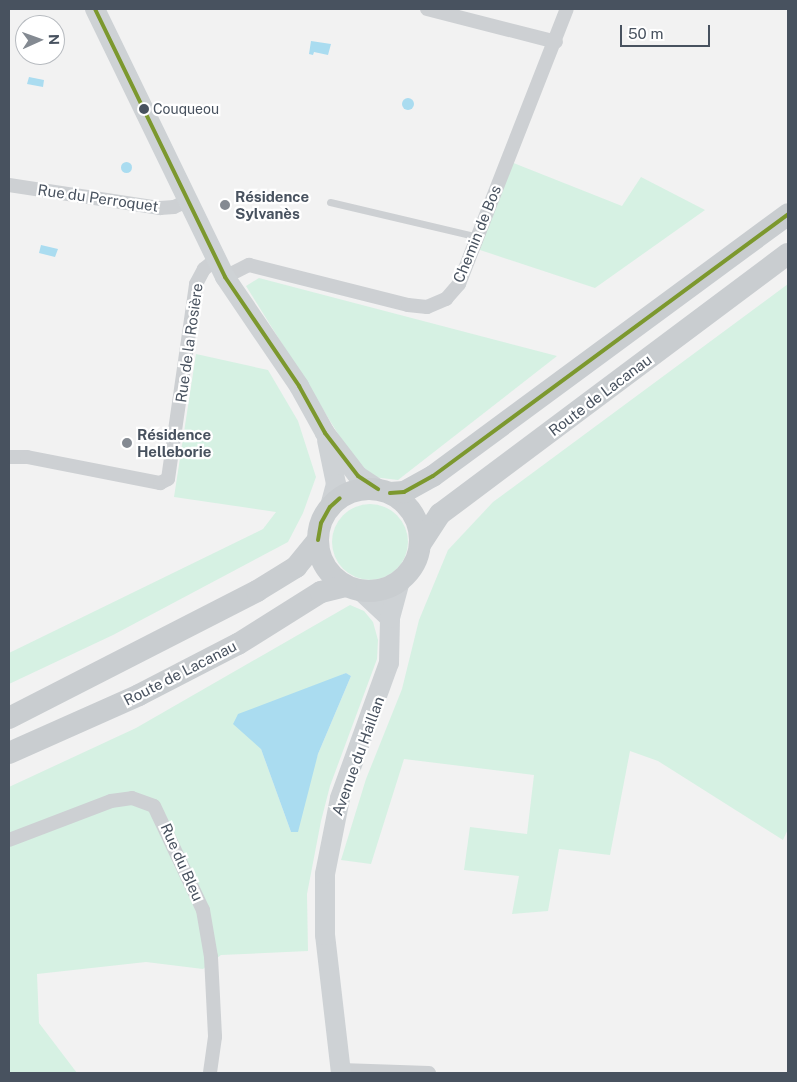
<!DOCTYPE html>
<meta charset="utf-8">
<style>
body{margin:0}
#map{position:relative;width:797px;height:1082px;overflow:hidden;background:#f2f2f2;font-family:"Public Sans",sans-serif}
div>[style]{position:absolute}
.green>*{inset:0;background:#d6f1e3}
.round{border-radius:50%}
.water>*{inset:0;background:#aadcf0}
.lane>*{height:7px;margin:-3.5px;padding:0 3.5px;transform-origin:3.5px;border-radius:3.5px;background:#cdd0d3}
.street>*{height:14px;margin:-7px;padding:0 7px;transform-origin:7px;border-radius:7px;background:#cdd0d3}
.secondary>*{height:20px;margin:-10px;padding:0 10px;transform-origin:10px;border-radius:10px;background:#ced2d5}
.primary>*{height:22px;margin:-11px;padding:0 11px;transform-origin:11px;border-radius:11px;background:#c9cdd0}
.primary>.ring{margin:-11px;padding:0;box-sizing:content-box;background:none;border:22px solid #c9cdd0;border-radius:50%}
.bus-1>*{height:4px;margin:-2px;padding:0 2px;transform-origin:2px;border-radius:2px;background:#7c982e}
.dots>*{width:14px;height:14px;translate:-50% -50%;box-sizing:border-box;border:2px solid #fff;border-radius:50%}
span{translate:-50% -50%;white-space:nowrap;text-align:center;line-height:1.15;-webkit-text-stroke:4.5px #fff;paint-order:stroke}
.bus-label{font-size:14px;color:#48525f}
.left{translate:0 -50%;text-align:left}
.poi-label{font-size:15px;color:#48525f;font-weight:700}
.street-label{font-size:15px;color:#48525f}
.frame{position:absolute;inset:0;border:10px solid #48525f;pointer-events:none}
.north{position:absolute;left:15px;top:15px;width:50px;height:50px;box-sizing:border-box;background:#fff;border:1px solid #b6babf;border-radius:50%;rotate:88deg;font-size:14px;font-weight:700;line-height:20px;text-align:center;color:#48525f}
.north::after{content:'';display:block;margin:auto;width:18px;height:22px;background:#848a92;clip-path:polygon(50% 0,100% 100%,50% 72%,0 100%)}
.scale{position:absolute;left:620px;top:25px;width:90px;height:22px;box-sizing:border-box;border:2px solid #48525f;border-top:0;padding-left:6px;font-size:15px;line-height:18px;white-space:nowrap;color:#48525f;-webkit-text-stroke:4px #fff;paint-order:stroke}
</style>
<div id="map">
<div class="green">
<i style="clip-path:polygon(511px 162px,622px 206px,641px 177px,705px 210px,595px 288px,477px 249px)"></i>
<i style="clip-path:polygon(259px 278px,557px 356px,398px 480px,373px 477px,350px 453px,246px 286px)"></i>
<i style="clip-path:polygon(788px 284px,788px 829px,783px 840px,658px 761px,630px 751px,610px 855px,559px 849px,548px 911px,512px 914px,519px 876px,464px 870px,470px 827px,527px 834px,534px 775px,404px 759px,371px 864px,341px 860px,366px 779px,402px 689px,419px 620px,448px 550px,493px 502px)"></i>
<i style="clip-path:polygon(196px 354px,268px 370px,298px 421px,316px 477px,303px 513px,288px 542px,113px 635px,9px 684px,9px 653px,263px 529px,276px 512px,174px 497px)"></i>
<i class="round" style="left:332px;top:504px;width:76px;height:76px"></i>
<i style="clip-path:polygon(evenodd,350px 605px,364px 611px,373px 622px,378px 640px,377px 659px,330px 786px,321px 821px,307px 894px,308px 951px,221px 955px,203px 969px,146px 962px,37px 974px,39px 1023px,77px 1073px,9px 1073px,9px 787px,136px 728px,350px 605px,346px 673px,351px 676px,318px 754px,291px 832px,261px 749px,331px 680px,346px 673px)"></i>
</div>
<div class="water">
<i style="clip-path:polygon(311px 41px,331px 44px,328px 55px,314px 52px,313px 55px,309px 54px)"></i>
<i style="clip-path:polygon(29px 77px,44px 80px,43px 87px,27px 84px)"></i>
<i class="round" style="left:402px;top:98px;width:12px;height:12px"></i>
<i class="round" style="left:120.5px;top:161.5px;width:11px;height:11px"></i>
<i style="clip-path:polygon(41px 245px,58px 249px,55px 257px,39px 253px)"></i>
<i style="clip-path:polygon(346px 673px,351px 676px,318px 754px,298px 832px,291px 832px,261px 749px,233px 724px,238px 714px)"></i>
</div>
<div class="lane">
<i style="left:330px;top:202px;width:152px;rotate:13.3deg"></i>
</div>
<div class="street">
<i style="left:427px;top:9px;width:133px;rotate:14.3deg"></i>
<i style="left:9px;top:185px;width:153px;rotate:8.7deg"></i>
<i style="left:160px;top:208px;width:14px;rotate:-4deg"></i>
<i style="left:174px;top:207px;width:14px;rotate:-25deg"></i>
<i style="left:225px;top:277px;width:27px;rotate:-27deg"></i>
<i style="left:249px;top:265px;width:164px;rotate:14.1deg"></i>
<i style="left:408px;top:305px;width:19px;rotate:6deg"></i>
<i style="left:427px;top:307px;width:21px;rotate:-23deg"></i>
<i style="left:446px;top:299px;width:20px;rotate:-49deg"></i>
<i style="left:459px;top:284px;width:295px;rotate:-68.6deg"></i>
<i style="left:9px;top:457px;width:18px"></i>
<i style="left:27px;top:457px;width:136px;rotate:11.1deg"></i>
<i style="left:160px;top:483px;width:9px;rotate:-27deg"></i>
<i style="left:168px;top:479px;width:197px;rotate:-81.8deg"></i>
<i style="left:196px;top:284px;width:17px;rotate:-62deg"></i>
<i style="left:204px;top:269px;width:14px;rotate:-39deg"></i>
<i style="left:9px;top:840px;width:109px;rotate:-20.9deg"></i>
<i style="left:111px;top:801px;width:21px;rotate:-8deg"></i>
<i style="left:132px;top:798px;width:23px;rotate:20deg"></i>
<i style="left:154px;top:806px;width:115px;rotate:64.8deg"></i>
<i style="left:203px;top:910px;width:48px;rotate:80.3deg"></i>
<i style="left:211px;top:957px;width:80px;rotate:87.1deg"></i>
<i style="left:215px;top:1037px;width:36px;rotate:98deg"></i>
<i style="left:341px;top:1070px;width:88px;rotate:2deg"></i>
</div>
<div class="secondary">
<i style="left:95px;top:9px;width:298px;rotate:64.1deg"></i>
<i style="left:225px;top:277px;width:132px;rotate:55.8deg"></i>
<i style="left:299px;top:386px;width:54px;rotate:61deg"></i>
<i style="left:325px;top:433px;width:54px;rotate:52.5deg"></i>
<i style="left:358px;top:476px;width:24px;rotate:33deg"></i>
<i style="left:327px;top:440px;width:45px;rotate:78.4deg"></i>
<i style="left:336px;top:484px;width:24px;rotate:105deg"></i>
<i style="left:362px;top:592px;width:38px;rotate:43deg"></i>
<i style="left:341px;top:1073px;width:139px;rotate:-96.6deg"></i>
<i style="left:325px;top:935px;width:61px;rotate:-90deg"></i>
<i style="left:325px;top:874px;width:77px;rotate:-78.8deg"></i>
<i style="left:340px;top:798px;width:144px;rotate:-70.1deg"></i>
<i style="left:389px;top:663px;width:45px;rotate:-88.7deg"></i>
<i style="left:390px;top:618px;width:38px;rotate:-75deg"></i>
</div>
<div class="primary">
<i class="ring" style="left:318px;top:489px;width:80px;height:80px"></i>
<i style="left:390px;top:493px;width:14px;rotate:-4deg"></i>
<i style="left:404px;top:492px;width:33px;rotate:-29deg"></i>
<i style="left:433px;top:476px;width:441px;rotate:-36.4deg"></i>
<i style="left:421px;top:543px;width:35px;rotate:-57deg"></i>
<i style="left:440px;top:514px;width:434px;rotate:-36.8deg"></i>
<i style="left:9px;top:718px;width:279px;rotate:-27.1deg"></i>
<i style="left:257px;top:591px;width:46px;rotate:-31.6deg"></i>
<i style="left:296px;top:567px;width:35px;rotate:-51deg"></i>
<i style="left:9px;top:753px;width:142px;rotate:-24deg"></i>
<i style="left:139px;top:695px;width:111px;rotate:-27.3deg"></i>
<i style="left:238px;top:644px;width:98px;rotate:-32.1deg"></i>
<i style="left:321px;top:592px;width:25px;rotate:-14deg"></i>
</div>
<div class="bus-1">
<i style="left:95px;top:9px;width:298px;rotate:64.1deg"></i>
<i style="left:225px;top:277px;width:132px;rotate:55.8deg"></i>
<i style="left:299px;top:386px;width:54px;rotate:61deg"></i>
<i style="left:325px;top:433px;width:54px;rotate:52.5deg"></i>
<i style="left:358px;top:476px;width:24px;rotate:33deg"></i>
<i style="left:390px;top:493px;width:14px;rotate:-4deg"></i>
<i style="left:404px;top:492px;width:33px;rotate:-29deg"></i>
<i style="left:433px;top:476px;width:441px;rotate:-36.4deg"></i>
<i style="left:318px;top:540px;width:17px;rotate:-80deg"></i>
<i style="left:321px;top:523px;width:18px;rotate:-61deg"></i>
<i style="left:330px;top:507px;width:13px;rotate:-42deg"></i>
</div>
<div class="dots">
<i style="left:144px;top:109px;background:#48525f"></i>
<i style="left:225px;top:205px;background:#848a92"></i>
<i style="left:127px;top:443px;background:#848a92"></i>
</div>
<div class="bus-label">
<span class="left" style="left:153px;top:109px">Couqueou</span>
</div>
<div class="poi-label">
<span class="left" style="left:235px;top:205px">Résidence<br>Sylvanès</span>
<span class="left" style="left:137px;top:443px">Résidence<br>Helleborie</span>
</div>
<div class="street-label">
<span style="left:98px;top:198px;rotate:8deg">Rue du Perroquet</span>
<span style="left:477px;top:234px;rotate:-68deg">Chemin de Bos</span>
<span style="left:189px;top:343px;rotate:-82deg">Rue de la Rosière</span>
<span style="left:600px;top:395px;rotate:-37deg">Route de Lacanau</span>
<span style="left:180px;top:673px;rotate:-27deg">Route de Lacanau</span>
<span style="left:358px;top:756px;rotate:-70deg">Avenue du Haillan</span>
<span style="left:182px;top:862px;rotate:66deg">Rue du Bleu</span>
</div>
<div class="frame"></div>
<div class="north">N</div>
<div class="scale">50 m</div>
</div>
